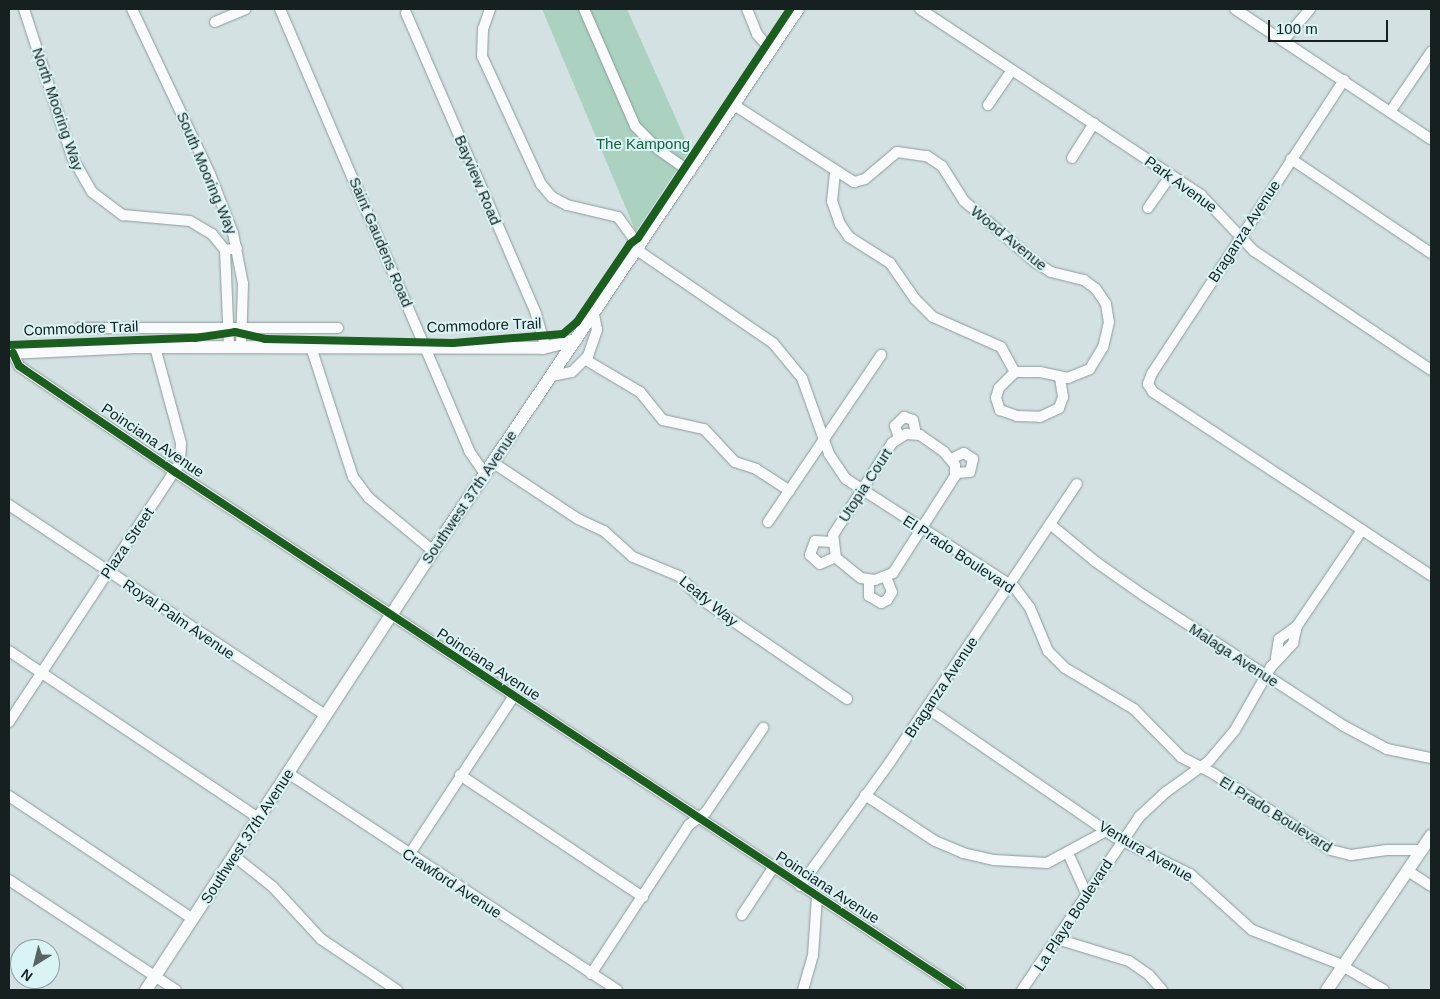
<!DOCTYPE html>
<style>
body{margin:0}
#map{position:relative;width:1440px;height:999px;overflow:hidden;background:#d3e1e3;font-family:Helvetica,sans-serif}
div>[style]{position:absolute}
.green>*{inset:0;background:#abd2c0}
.roads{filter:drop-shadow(0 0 1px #8e999a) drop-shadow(0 0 1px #8e999a)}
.minor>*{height:10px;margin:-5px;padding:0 5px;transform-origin:5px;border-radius:5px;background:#f8fafb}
.major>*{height:12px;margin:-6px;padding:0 6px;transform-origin:6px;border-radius:6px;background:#f8fafb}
.cycleway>*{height:8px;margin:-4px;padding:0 4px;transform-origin:4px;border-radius:4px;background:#1b5e20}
span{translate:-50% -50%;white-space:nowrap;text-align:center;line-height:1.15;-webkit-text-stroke:4px #daf4f6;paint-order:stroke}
.street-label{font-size:15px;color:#162020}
.park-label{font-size:15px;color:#176140}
.frame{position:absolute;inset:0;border:10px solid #162020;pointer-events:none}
.north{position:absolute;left:10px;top:939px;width:50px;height:50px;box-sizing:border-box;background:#daf4f6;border:1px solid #8c9fa0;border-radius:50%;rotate:216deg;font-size:14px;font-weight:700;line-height:20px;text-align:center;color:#162020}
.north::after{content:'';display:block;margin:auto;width:18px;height:22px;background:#586464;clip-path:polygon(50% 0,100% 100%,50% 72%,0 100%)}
.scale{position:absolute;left:1268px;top:20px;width:120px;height:22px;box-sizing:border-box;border:2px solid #162020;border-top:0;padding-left:6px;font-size:15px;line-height:18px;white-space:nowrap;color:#162020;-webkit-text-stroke:4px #daf4f6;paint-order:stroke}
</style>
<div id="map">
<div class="green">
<i style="clip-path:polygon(542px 9px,627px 9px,690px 150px,636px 232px)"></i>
</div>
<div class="roads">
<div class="minor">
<i style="left:24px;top:9px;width:156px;rotate:72deg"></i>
<i style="left:72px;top:157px;width:40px;rotate:60.3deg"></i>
<i style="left:92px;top:192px;width:39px;rotate:37deg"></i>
<i style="left:123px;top:215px;width:67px;rotate:5.1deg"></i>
<i style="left:190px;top:221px;width:26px;rotate:31deg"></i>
<i style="left:212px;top:234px;width:21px;rotate:51deg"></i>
<i style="left:225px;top:250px;width:12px;rotate:-9deg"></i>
<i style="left:132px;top:9px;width:183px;rotate:64.7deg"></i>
<i style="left:210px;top:174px;width:63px;rotate:68.7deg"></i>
<i style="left:233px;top:233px;width:52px;rotate:78.9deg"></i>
<i style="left:243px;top:284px;width:64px;rotate:91.8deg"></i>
<i style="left:280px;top:9px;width:481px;rotate:66.8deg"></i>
<i style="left:469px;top:451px;width:28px;rotate:55deg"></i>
<i style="left:490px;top:9px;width:21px;rotate:109deg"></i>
<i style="left:483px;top:29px;width:27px;rotate:92deg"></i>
<i style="left:482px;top:56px;width:141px;rotate:65.3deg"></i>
<i style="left:541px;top:184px;width:17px;rotate:50deg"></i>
<i style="left:552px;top:197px;width:17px;rotate:28deg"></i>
<i style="left:567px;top:205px;width:52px;rotate:13.2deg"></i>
<i style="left:618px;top:217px;width:37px;rotate:54deg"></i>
<i style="left:584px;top:9px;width:128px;rotate:66.4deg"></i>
<i style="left:635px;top:126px;width:34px;rotate:45deg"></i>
<i style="left:659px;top:150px;width:38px;rotate:35deg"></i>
<i style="left:747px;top:9px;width:27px;rotate:68deg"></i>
<i style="left:757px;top:34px;width:21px;rotate:49deg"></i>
<i style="left:920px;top:9px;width:337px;rotate:33.5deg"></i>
<i style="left:1201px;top:195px;width:77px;rotate:46.6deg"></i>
<i style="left:1254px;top:251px;width:213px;rotate:33.9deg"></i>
<i style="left:1235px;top:9px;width:235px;rotate:33.6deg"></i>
<i style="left:406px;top:13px;width:328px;rotate:66.6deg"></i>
<i style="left:536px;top:314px;width:35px;rotate:74deg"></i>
<i style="left:215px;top:22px;width:33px;rotate:-23deg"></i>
<i style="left:1283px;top:41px;width:42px;rotate:-49.8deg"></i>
<i style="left:1344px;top:80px;width:350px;rotate:123.2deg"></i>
<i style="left:1152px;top:373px;width:12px;rotate:110deg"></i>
<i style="left:1148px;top:384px;width:9px;rotate:58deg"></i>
<i style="left:1153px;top:392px;width:333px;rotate:33.4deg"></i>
<i style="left:734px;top:105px;width:143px;rotate:32.7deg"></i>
<i style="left:854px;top:182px;width:11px;rotate:-15deg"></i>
<i style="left:865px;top:179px;width:42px;rotate:-40.2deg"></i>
<i style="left:897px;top:152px;width:30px;rotate:8deg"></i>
<i style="left:927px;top:156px;width:18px;rotate:34deg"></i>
<i style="left:942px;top:166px;width:41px;rotate:57.8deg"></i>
<i style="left:964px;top:201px;width:94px;rotate:40.7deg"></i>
<i style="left:1035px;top:262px;width:19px;rotate:32deg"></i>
<i style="left:1051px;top:272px;width:34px;rotate:14deg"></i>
<i style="left:1084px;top:280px;width:15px;rotate:37deg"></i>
<i style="left:1096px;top:289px;width:18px;rotate:56deg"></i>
<i style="left:1106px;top:304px;width:18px;rotate:81deg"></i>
<i style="left:1109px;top:322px;width:26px;rotate:103deg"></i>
<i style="left:1103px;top:347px;width:26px;rotate:121deg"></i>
<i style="left:1090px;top:369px;width:24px;rotate:158deg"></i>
<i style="left:1068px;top:378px;width:29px;rotate:-168deg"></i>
<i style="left:1040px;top:372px;width:25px;rotate:180deg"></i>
<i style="left:988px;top:105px;width:42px;rotate:-55.6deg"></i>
<i style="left:1390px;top:112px;width:73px;rotate:-55.7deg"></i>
<i style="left:1072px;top:158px;width:41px;rotate:-57.8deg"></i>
<i style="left:1291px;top:159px;width:169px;rotate:33.9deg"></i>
<i style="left:835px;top:173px;width:28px;rotate:96deg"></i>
<i style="left:832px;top:201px;width:24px;rotate:71deg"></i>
<i style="left:840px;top:224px;width:16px;rotate:55deg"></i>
<i style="left:849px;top:237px;width:49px;rotate:32.4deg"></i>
<i style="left:890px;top:263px;width:44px;rotate:55.2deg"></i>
<i style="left:915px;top:299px;width:25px;rotate:45deg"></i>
<i style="left:933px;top:317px;width:74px;rotate:23.8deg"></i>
<i style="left:1001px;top:347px;width:29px;rotate:61deg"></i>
<i style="left:1148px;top:208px;width:40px;rotate:-55.1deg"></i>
<i style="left:225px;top:250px;width:97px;rotate:87.6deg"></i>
<i style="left:637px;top:250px;width:165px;rotate:34.4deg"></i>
<i style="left:773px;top:343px;width:45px;rotate:50.4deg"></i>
<i style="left:802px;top:378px;width:81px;rotate:70.4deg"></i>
<i style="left:829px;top:454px;width:30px;rotate:56deg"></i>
<i style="left:846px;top:479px;width:201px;rotate:32.8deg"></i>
<i style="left:1015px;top:588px;width:25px;rotate:53deg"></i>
<i style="left:1030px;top:608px;width:47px;rotate:67.3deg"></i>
<i style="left:1048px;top:651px;width:24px;rotate:45deg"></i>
<i style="left:1065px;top:668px;width:80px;rotate:30.7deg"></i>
<i style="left:1134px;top:709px;width:67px;rotate:45.6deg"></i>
<i style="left:1181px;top:757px;width:37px;rotate:27deg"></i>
<i style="left:1214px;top:774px;width:140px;rotate:33deg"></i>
<i style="left:1331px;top:850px;width:21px;rotate:14deg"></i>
<i style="left:1351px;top:855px;width:36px;rotate:-8deg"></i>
<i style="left:1387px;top:850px;width:35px"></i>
<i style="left:79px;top:328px;width:259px"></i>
<i style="left:311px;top:347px;width:137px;rotate:72.1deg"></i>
<i style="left:353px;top:477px;width:26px;rotate:53deg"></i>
<i style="left:369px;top:498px;width:83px;rotate:39.6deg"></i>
<i style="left:13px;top:353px;width:14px;rotate:65deg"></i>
<i style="left:19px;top:366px;width:189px;rotate:34.2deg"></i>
<i style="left:175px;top:472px;width:941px;rotate:33.42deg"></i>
<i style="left:586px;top:360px;width:63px;rotate:30.7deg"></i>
<i style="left:640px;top:392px;width:36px;rotate:51deg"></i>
<i style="left:663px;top:420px;width:42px;rotate:12.4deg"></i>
<i style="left:704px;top:429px;width:45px;rotate:46.8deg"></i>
<i style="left:735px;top:462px;width:22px;rotate:18deg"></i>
<i style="left:756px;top:469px;width:40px;rotate:32.9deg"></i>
<i style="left:1015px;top:372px;width:23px;rotate:135deg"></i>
<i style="left:999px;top:388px;width:10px;rotate:107deg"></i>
<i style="left:996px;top:398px;width:13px;rotate:72deg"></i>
<i style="left:1000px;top:410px;width:18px;rotate:19deg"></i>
<i style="left:1017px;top:416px;width:23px;rotate:2deg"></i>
<i style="left:1040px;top:417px;width:21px;rotate:-25deg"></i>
<i style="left:1059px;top:408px;width:12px;rotate:-70deg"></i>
<i style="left:1063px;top:397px;width:19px;rotate:-99deg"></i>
<i style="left:551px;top:376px;width:21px;rotate:-11deg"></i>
<i style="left:572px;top:372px;width:23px;rotate:-45deg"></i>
<i style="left:588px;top:356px;width:28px;rotate:-71deg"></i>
<i style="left:597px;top:330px;width:16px;rotate:-101deg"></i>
<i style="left:906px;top:434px;width:14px;rotate:4deg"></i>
<i style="left:920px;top:435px;width:29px;rotate:35deg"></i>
<i style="left:944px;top:452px;width:17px;rotate:50deg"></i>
<i style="left:955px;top:465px;width:11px;rotate:90deg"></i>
<i style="left:955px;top:476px;width:115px;rotate:122.6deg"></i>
<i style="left:893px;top:573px;width:19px;rotate:159deg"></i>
<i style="left:875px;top:580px;width:14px;rotate:-172deg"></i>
<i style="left:861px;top:578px;width:32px;rotate:-141deg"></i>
<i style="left:836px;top:558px;width:23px;rotate:-97deg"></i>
<i style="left:833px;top:535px;width:109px;rotate:-57.3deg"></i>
<i style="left:892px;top:443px;width:17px;rotate:-33deg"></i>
<i style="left:899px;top:437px;width:12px;rotate:-110deg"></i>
<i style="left:895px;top:426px;width:13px;rotate:-45deg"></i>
<i style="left:904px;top:417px;width:9px;rotate:18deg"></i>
<i style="left:913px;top:420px;width:14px;rotate:78deg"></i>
<i style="left:951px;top:459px;width:14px;rotate:-25deg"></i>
<i style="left:964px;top:453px;width:11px;rotate:34deg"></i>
<i style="left:973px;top:459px;width:13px;rotate:103deg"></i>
<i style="left:970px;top:472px;width:14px;rotate:176deg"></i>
<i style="left:492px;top:462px;width:103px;rotate:33.5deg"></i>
<i style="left:578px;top:519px;width:29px;rotate:25deg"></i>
<i style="left:604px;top:531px;width:39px;rotate:42deg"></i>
<i style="left:633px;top:557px;width:50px;rotate:22.4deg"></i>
<i style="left:679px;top:576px;width:32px;rotate:46deg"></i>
<i style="left:701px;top:599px;width:177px;rotate:34.4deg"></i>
<i style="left:9px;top:505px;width:379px;rotate:33.6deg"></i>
<i style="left:768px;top:522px;width:202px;rotate:-55.9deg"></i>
<i style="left:1050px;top:524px;width:60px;rotate:39.6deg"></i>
<i style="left:1096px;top:562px;width:57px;rotate:35.1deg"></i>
<i style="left:1143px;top:595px;width:240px;rotate:33.1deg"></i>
<i style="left:1344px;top:726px;width:49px;rotate:28.1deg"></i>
<i style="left:1387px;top:749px;width:45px;rotate:11.6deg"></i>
<i style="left:833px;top:542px;width:18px;rotate:-177deg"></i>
<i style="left:815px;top:541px;width:15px;rotate:110deg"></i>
<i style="left:810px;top:555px;width:13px;rotate:42deg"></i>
<i style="left:820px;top:564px;width:17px;rotate:-24deg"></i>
<i style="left:869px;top:580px;width:16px;rotate:90deg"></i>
<i style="left:869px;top:596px;width:14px;rotate:30deg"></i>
<i style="left:881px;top:603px;width:7px;rotate:-27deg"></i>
<i style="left:887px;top:600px;width:9px;rotate:-58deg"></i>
<i style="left:892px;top:592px;width:16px;rotate:-112deg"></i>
<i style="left:1297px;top:626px;width:116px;rotate:-55.9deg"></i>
<i style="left:9px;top:651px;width:300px;rotate:33.8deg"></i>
<i style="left:927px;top:708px;width:228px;rotate:34.5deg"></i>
<i style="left:1115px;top:837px;width:84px;rotate:26.3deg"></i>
<i style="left:1190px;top:874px;width:84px;rotate:42.1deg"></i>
<i style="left:1252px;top:930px;width:91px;rotate:21.2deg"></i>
<i style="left:1337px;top:963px;width:54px;rotate:29.9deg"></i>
<i style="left:9px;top:722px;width:310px;rotate:-56.6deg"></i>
<i style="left:180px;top:463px;width:20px;rotate:-87deg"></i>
<i style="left:181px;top:443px;width:99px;rotate:-105.2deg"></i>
<i style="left:288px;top:773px;width:394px;rotate:33.4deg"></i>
<i style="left:460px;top:775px;width:220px;rotate:33.7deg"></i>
<i style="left:865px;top:795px;width:84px;rotate:33.3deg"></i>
<i style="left:935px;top:841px;width:30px;rotate:23deg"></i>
<i style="left:963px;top:853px;width:32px;rotate:13deg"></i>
<i style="left:994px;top:860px;width:53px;rotate:3.2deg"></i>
<i style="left:1047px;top:863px;width:67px;rotate:-28.5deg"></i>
<i style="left:9px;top:796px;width:221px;rotate:33.8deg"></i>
<i style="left:1068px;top:853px;width:44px;rotate:65.8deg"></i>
<i style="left:409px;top:855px;width:189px;rotate:-56.6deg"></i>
<i style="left:234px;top:856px;width:50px;rotate:38.5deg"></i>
<i style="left:273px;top:887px;width:71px;rotate:47.3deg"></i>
<i style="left:321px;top:939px;width:92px;rotate:33.9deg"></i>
<i style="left:1408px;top:871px;width:27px;rotate:33deg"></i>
<i style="left:9px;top:880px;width:200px;rotate:33.4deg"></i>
<i style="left:800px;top:886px;width:153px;rotate:-54deg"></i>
<i style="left:890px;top:762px;width:335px;rotate:-56.1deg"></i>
<i style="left:742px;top:915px;width:56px;rotate:-56.6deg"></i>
<i style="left:1057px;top:939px;width:75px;rotate:17deg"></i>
<i style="left:1129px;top:961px;width:24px;rotate:35deg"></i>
<i style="left:1149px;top:975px;width:20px;rotate:49deg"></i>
<i style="left:591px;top:974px;width:178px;rotate:-56.7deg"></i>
<i style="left:689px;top:825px;width:21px;rotate:-37deg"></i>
<i style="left:706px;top:812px;width:102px;rotate:-55.8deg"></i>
<i style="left:803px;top:990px;width:36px;rotate:-74deg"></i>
<i style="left:813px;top:955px;width:58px;rotate:-86.1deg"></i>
<i style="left:1022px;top:990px;width:209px;rotate:-55.9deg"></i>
<i style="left:1139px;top:817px;width:37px;rotate:-43deg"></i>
<i style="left:1166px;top:792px;width:53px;rotate:-35.8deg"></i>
<i style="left:1209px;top:761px;width:40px;rotate:-50deg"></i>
<i style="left:1235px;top:730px;width:73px;rotate:-60.3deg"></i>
<i style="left:1271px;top:667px;width:33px;rotate:-47deg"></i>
<i style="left:1293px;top:643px;width:17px;rotate:-77deg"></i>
<i style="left:1297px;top:626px;width:22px;rotate:144deg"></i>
<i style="left:1279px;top:639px;width:20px;rotate:99deg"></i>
</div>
<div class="major">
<i style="left:9px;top:353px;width:127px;rotate:-2.7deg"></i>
<i style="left:136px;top:347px;width:407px;rotate:0.1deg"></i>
<i style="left:543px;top:348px;width:34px;rotate:-14deg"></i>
<i style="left:146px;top:990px;width:524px;rotate:-56.83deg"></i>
<i style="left:433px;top:551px;width:653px;rotate:-56.04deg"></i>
<i style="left:1327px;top:990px;width:186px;rotate:-56deg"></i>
</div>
</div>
<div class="cycleway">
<i style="left:9px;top:345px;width:186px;rotate:-2.2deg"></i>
<i style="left:195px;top:338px;width:40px;rotate:-8.5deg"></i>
<i style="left:235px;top:332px;width:31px;rotate:13deg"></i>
<i style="left:265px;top:339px;width:188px;rotate:1.2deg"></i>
<i style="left:453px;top:343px;width:110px;rotate:-4.7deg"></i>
<i style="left:563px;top:334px;width:18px;rotate:-41deg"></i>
<i style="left:577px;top:322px;width:94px;rotate:-55.8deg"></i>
<i style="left:630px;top:244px;width:10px;rotate:-37deg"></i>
<i style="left:638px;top:238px;width:275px;rotate:-56.4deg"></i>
<i style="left:13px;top:353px;width:14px;rotate:65deg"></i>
<i style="left:19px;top:366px;width:189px;rotate:34.2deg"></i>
<i style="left:175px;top:472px;width:941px;rotate:33.42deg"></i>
</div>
<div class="street-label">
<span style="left:58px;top:109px;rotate:71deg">North Mooring Way</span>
<span style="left:207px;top:173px;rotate:67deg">South Mooring Way</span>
<span style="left:478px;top:180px;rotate:67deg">Bayview Road</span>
<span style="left:1181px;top:184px;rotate:36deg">Park Avenue</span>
<span style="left:1244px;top:231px;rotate:-57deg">Braganza Avenue</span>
<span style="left:1009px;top:238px;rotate:39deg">Wood Avenue</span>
<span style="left:381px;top:242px;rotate:67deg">Saint Gaudens Road</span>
<span style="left:484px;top:325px;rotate:-2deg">Commodore Trail</span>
<span style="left:81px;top:328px;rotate:-2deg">Commodore Trail</span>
<span style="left:153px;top:440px;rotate:34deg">Poinciana Avenue</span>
<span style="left:865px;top:485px;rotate:-57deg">Utopia Court</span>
<span style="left:469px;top:497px;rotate:-56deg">Southwest 37th Avenue</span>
<span style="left:127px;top:543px;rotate:-56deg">Plaza Street</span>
<span style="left:959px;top:554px;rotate:33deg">El Prado Boulevard</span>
<span style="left:709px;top:601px;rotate:39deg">Leafy Way</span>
<span style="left:179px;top:619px;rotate:34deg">Royal Palm Avenue</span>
<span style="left:1234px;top:655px;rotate:33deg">Malaga Avenue</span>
<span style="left:489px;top:664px;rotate:33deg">Poinciana Avenue</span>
<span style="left:941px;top:687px;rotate:-56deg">Braganza Avenue</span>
<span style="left:1276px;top:814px;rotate:32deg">El Prado Boulevard</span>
<span style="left:247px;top:836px;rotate:-57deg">Southwest 37th Avenue</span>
<span style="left:1146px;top:851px;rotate:30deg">Ventura Avenue</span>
<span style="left:452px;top:883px;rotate:33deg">Crawford Avenue</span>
<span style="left:828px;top:887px;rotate:33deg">Poinciana Avenue</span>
<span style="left:1073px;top:915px;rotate:-57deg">La Playa Boulevard</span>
</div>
<div class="park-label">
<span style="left:643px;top:144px">The Kampong</span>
</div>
<div class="frame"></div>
<div class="north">N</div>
<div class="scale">100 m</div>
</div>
